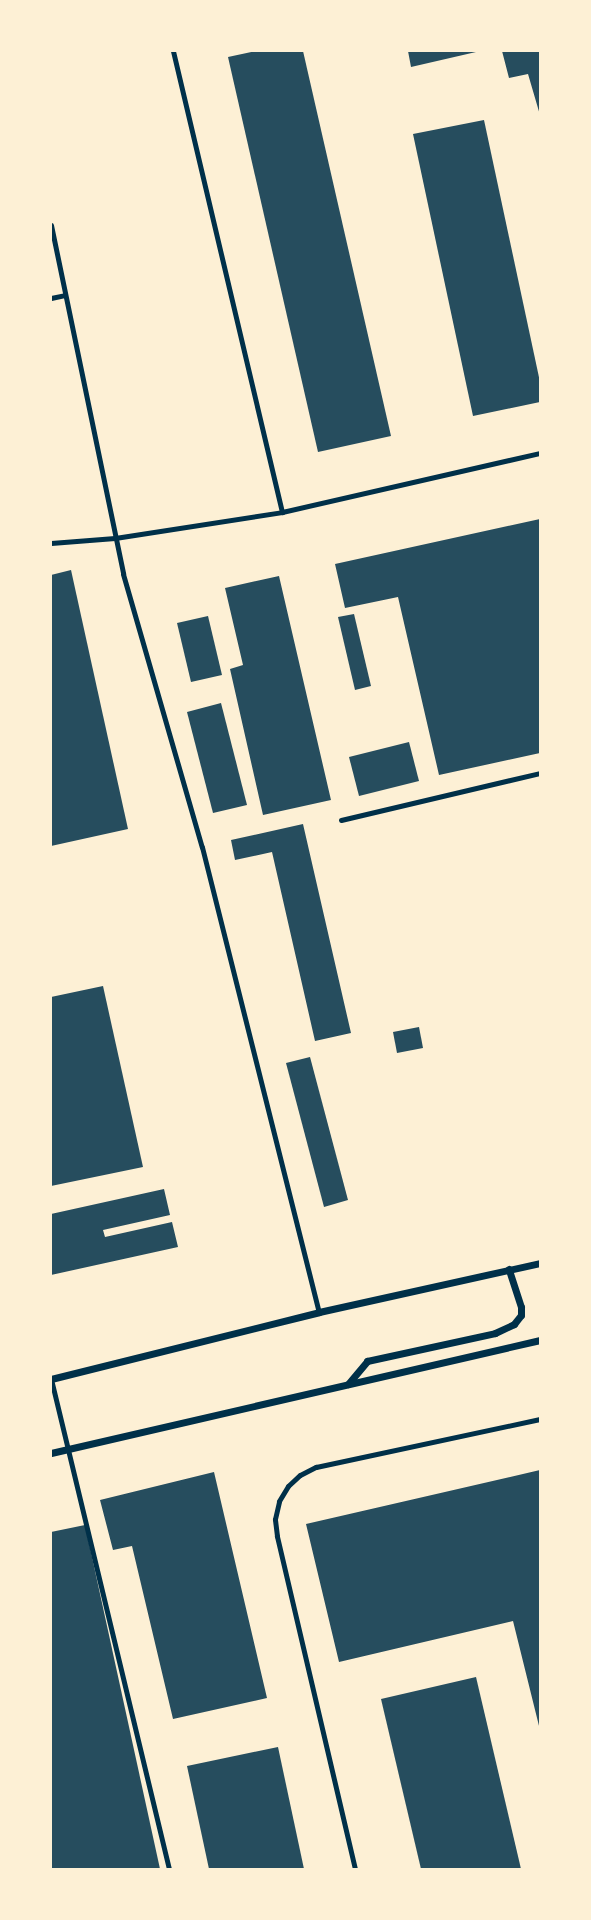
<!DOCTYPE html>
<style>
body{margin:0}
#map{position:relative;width:591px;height:1920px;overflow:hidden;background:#fdf0d5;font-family:Ubuntu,sans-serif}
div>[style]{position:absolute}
.building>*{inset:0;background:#264d5e}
.service>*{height:5px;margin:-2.5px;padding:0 2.5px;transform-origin:2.5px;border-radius:2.5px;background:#003049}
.minor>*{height:7px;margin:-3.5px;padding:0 3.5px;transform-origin:3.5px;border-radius:3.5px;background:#003049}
span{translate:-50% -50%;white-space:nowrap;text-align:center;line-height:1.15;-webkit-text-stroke:5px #fdf0d5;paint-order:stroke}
.frame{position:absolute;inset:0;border:52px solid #fdf0d5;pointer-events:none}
</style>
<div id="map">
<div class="building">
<i style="clip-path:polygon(256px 51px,303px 51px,391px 436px,318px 452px,228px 57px)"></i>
<i style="clip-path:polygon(408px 51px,476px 51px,476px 52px,411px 67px)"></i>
<i style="clip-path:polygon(502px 51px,540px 51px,540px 115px,528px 74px,509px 78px)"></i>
<i style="clip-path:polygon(484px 120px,540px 382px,540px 402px,473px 416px,413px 134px)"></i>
<i style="clip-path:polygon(540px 519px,540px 753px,439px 775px,398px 597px,345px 608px,335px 564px)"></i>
<i style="clip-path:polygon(71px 570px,128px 829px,51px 846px,51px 575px)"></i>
<i style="clip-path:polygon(279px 576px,331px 800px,263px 815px,230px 669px,243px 665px,225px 588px)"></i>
<i style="clip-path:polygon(354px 614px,371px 686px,355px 690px,338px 617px)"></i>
<i style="clip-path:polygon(208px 616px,222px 675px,191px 682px,177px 623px)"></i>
<i style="clip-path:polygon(221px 703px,247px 805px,213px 813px,187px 712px)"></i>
<i style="clip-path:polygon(409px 742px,419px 781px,359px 796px,349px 757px)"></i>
<i style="clip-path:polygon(303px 824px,351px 1033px,315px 1041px,272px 852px,235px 860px,231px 840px)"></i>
<i style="clip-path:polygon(103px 986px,143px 1167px,51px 1186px,51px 997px)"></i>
<i style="clip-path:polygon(419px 1027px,423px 1048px,397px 1053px,393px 1032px)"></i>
<i style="clip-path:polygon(310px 1057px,348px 1200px,324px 1207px,286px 1063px)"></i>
<i style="clip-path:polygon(164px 1189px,170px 1215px,103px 1230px,105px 1237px,172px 1222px,178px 1247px,51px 1275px,51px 1214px)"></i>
<i style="clip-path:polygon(540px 1470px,540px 1730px,513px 1621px,339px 1662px,306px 1524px)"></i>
<i style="clip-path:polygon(214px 1472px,267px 1698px,173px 1719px,132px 1546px,113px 1550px,100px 1500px)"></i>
<i style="clip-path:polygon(85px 1525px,160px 1869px,51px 1869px,51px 1532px)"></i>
<i style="clip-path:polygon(476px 1677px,521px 1869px,421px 1869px,381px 1699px)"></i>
<i style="clip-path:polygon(278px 1747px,304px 1869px,209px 1869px,187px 1766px)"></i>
</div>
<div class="service">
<i style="left:173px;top:51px;width:474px;rotate:76.7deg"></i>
<i style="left:51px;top:225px;width:356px;rotate:78.3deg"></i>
<i style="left:123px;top:574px;width:284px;rotate:73.9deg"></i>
<i style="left:202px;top:847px;width:479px;rotate:75.9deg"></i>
<i style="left:51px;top:298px;width:14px;rotate:-12deg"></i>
<i style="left:51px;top:543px;width:64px;rotate:-4.5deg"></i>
<i style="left:115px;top:538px;width:169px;rotate:-8.8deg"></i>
<i style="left:282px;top:512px;width:265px;rotate:-12.9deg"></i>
<i style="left:341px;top:820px;width:204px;rotate:-13.3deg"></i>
<i style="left:51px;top:1379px;width:504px;rotate:76.46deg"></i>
<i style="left:355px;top:1869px;width:342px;rotate:-103.2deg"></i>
<i style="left:277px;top:1536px;width:17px;rotate:-97deg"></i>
<i style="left:275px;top:1519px;width:18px;rotate:-77deg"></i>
<i style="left:279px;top:1501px;width:17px;rotate:-59deg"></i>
<i style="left:288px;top:1486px;width:16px;rotate:-43deg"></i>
<i style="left:300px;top:1475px;width:18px;rotate:-27deg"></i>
<i style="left:316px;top:1467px;width:229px;rotate:-12.1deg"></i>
</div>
<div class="minor">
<i style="left:51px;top:1379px;width:276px;rotate:-14deg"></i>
<i style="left:319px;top:1312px;width:226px;rotate:-12.5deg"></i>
<i style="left:348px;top:1384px;width:30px;rotate:-50deg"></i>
<i style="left:367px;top:1361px;width:131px;rotate:-12.3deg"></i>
<i style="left:495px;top:1333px;width:21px;rotate:-25deg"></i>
<i style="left:514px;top:1324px;width:11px;rotate:-52deg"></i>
<i style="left:521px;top:1315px;width:8px;rotate:-90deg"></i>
<i style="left:521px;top:1307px;width:40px;rotate:-108deg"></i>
<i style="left:51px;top:1453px;width:502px;rotate:-13.01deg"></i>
</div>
<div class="frame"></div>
</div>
